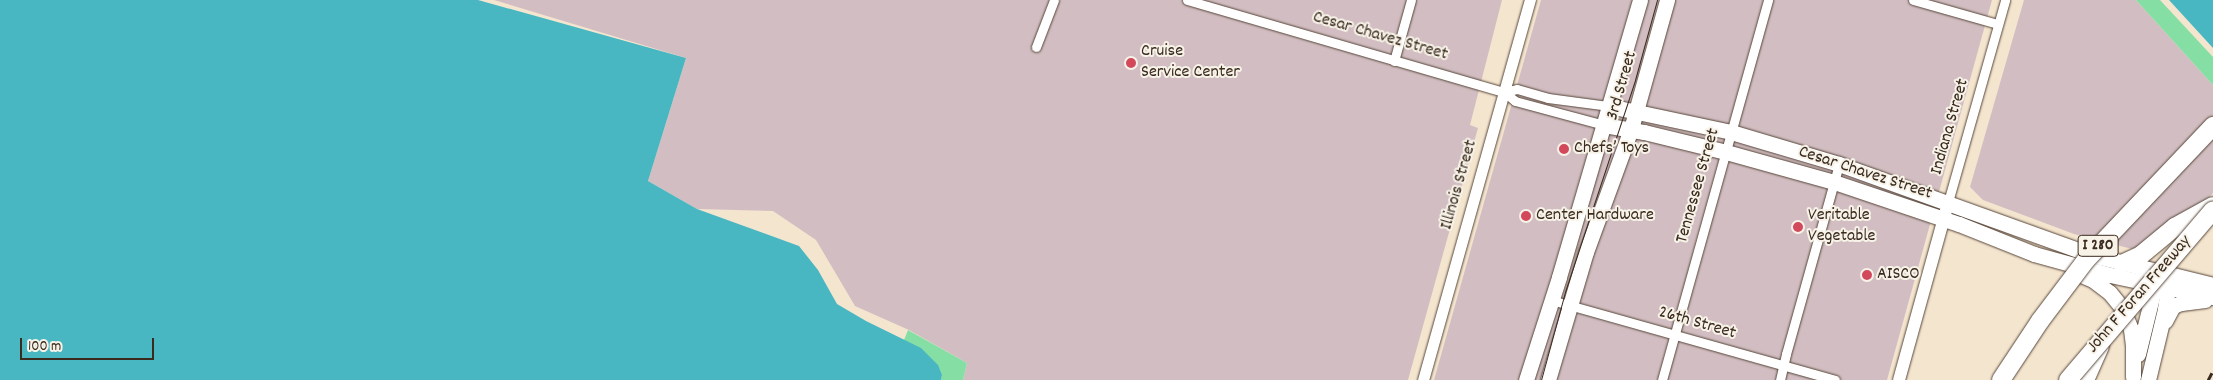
<!DOCTYPE html>
<meta charset="utf-8">
<style>
body{margin:0}
#map{position:relative;width:2213px;height:380px;overflow:hidden;background:#f4e5cf;font-family:Dekko,sans-serif}
div>[style]{position:absolute}
.industrial>*{inset:0;background:#d2bec2}
.green>*{inset:0;background:#85dfa5}
.water>*{inset:0;background:#49b7c2}
.roads{filter:drop-shadow(0 0 1px #574639) drop-shadow(0 0 1px #574639)}
.minor>*{height:9px;margin:-4.5px;padding:0 4.5px;transform-origin:4.5px;border-radius:4.5px;background:#fff}
.tertiary>*{height:11px;margin:-5.5px;padding:0 5.5px;transform-origin:5.5px;border-radius:5.5px;background:#fff}
.secondary>*{height:12px;margin:-6px;padding:0 6px;transform-origin:6px;border-radius:6px;background:#fff}
.primary>*{height:15px;margin:-7.5px;padding:0 7.5px;transform-origin:7.5px;border-radius:7.5px;background:#fff}
.motorway>*{height:18px;margin:-9px;padding:0 9px;transform-origin:9px;border-radius:9px;background:#fff}
.tram>*{height:1px;margin:-0.5px;padding:0 0.5px;transform-origin:0.5px;border-radius:0.5px;background:#3b2a1e}
.rail>*{height:2.5px;margin-top:-1.25px;transform-origin:0;background:repeating-linear-gradient(90deg,#3b2a1e 0 8px,transparent 0 12px)}
.bridges{filter:drop-shadow(0 0 1px #574639) drop-shadow(0 0 1px #574639)}
.motorway-bridge>*{height:18px;margin:-9px;padding:0 9px;transform-origin:9px;border-radius:9px;background:#fff}
.dots>*{width:14px;height:14px;translate:-50% -50%;box-sizing:border-box;border:2px solid #f7f3e8;border-radius:50%}
span{translate:-50% -50%;white-space:nowrap;text-align:center;line-height:1.15;-webkit-text-stroke:4px #f7f3e8;paint-order:stroke}
.shield-label span{padding:1px 4px;background:#f7f3e8;border:1px solid;border-radius:4px;-webkit-text-stroke-width:0}
.shield-label{font-size:16px;color:#3b2a1e;font-weight:700}
.street-label{font-size:18px;color:#3b2a1e}
.poi-label{font-size:18px;color:#3b2a1e}
.left{translate:0 -50%;text-align:left}
.scale{position:absolute;left:20px;top:338px;width:134px;height:22px;box-sizing:border-box;border:2px solid #3b2a1e;border-top:0;padding-left:6px;font-size:15px;line-height:18px;white-space:nowrap;color:#3b2a1e;-webkit-text-stroke:4px #f7f3e8;paint-order:stroke}
</style>
<div id="map">
<div class="industrial">
<i style="clip-path:polygon(494px 0,1502px 0,1470px 125px,1478px 128px,1408px 380px,963px 380px,967px 363px,909px 330px,855px 306px,816px 240px,773px 211px,697px 209px,648px 181px,686px 58px)"></i>
<i style="clip-path:polygon(1541px 0,1992px 0,1887px 380px,1434px 380px)"></i>
<i style="clip-path:polygon(2024px 0,2136px 0,2213px 85px,2213px 193px,2205px 202px,2142px 247px,2132px 249px,2074px 234px,1983px 200px,1970px 187px)"></i>
</div>
<div class="green">
<i style="clip-path:polygon(2136px 0,2160px 0,2213px 57px,2213px 85px)"></i>
<i style="clip-path:polygon(908px 330px,967px 363px,963px 380px,941px 380px,942px 375px,904px 340px)"></i>
</div>
<div class="water">
<i style="clip-path:polygon(0 0,478px 0,686px 58px,648px 181px,697px 209px,799px 246px,818px 270px,837px 304px,866px 321px,921px 348px,938px 365px,942px 375px,941px 380px,0 380px)"></i>
<i style="clip-path:polygon(2169px 0,2213px 0,2213px 48px)"></i>
</div>
<div class="roads">
<div class="minor">
<i style="left:1187px;top:0;width:330px;rotate:16.2deg"></i>
<i style="left:1504px;top:92px;width:14px;rotate:39deg"></i>
<i style="left:1515px;top:101px;width:92px;rotate:15.1deg"></i>
<i style="left:1913px;top:0;width:88px;rotate:15.8deg"></i>
<i style="left:1036px;top:47px;width:50px;rotate:-69deg"></i>
<i style="left:1394px;top:61px;width:63px;rotate:-74.4deg"></i>
<i style="left:1504px;top:92px;width:13px;rotate:-13deg"></i>
<i style="left:1517px;top:89px;width:32px;rotate:16deg"></i>
<i style="left:1548px;top:98px;width:62px;rotate:7.5deg"></i>
<i style="left:1948px;top:202px;width:210px;rotate:-74.2deg"></i>
<i style="left:1551px;top:300px;width:295px;rotate:15.7deg"></i>
<i style="left:1662px;top:380px;width:395px;rotate:-74.4deg"></i>
<i style="left:1780px;top:380px;width:27px;rotate:-77deg"></i>
<i style="left:1786px;top:354px;width:197px;rotate:-74.4deg"></i>
</div>
<div class="tertiary">
<i style="left:1423px;top:380px;width:395px;rotate:-74.3deg"></i>
</div>
<div class="secondary">
<i style="left:1899px;top:380px;width:176px;rotate:-74.5deg"></i>
</div>
<div class="primary">
<i style="left:1609px;top:106px;width:125px;rotate:12deg"></i>
<i style="left:1731px;top:132px;width:113px;rotate:16.5deg"></i>
<i style="left:1839px;top:164px;width:269px;rotate:19.8deg"></i>
<i style="left:2092px;top:255px;width:125px;rotate:13.9deg"></i>
<i style="left:1604px;top:125px;width:41px;rotate:9.9deg"></i>
<i style="left:1644px;top:132px;width:84px;rotate:13.7deg"></i>
<i style="left:1726px;top:152px;width:112px;rotate:15.5deg"></i>
<i style="left:1834px;top:182px;width:132px;rotate:18.6deg"></i>
<i style="left:1959px;top:224px;width:81px;rotate:21.8deg"></i>
<i style="left:2034px;top:254px;width:79px;rotate:15.4deg"></i>
<i style="left:2110px;top:275px;width:105px;rotate:12.1deg"></i>
<i style="left:2079px;top:274px;width:15px;rotate:23deg"></i>
<i style="left:2093px;top:280px;width:21px;rotate:37deg"></i>
<i style="left:2110px;top:293px;width:19px;rotate:51deg"></i>
<i style="left:2122px;top:308px;width:23px;rotate:67deg"></i>
<i style="left:2131px;top:329px;width:17px;rotate:83deg"></i>
<i style="left:2133px;top:346px;width:31px;rotate:90deg"></i>
<i style="left:2165px;top:321px;width:17px;rotate:-62deg"></i>
<i style="left:2173px;top:306px;width:9px;rotate:-21deg"></i>
<i style="left:2181px;top:303px;width:24px;rotate:-7deg"></i>
<i style="left:2138px;top:354px;width:71px;rotate:-76.2deg"></i>
<i style="left:2155px;top:285px;width:8px;rotate:-50deg"></i>
<i style="left:1526px;top:380px;width:108px;rotate:-72.2deg"></i>
<i style="left:1559px;top:277px;width:289px;rotate:-73.7deg"></i>
<i style="left:1548px;top:380px;width:134px;rotate:-73.5deg"></i>
<i style="left:1586px;top:252px;width:131px;rotate:-69.9deg"></i>
<i style="left:1631px;top:129px;width:134px;rotate:-74.4deg"></i>
<i style="left:2148px;top:380px;width:73px;rotate:-76.5deg"></i>
<i style="left:2165px;top:309px;width:21px;rotate:-82deg"></i>
<i style="left:2168px;top:288px;width:8px;rotate:-104deg"></i>
</div>
<div class="motorway">
<i style="left:2122px;top:264px;width:21px;rotate:-25deg"></i>
<i style="left:2141px;top:255px;width:44px;rotate:-39.5deg"></i>
<i style="left:2175px;top:227px;width:43px;rotate:-28.9deg"></i>
<i style="left:2085px;top:380px;width:37px;rotate:-66deg"></i>
</div>
</div>
<div class="tram">
<i style="left:1541px;top:380px;width:91px;rotate:-74.7deg"></i>
<i style="left:1565px;top:292px;width:223px;rotate:-71.7deg"></i>
<i style="left:1635px;top:80px;width:83px;rotate:-74.6deg"></i>
</div>
<div class="rail">
<i style="left:2208px;top:380px;width:11px;rotate:-63deg"></i>
</div>
<div class="bridges">
<div class="motorway-bridge">
<i style="left:2001px;top:380px;width:71px;rotate:-56.5deg"></i>
<i style="left:2040px;top:321px;width:76px;rotate:-53deg"></i>
<i style="left:2086px;top:260px;width:185px;rotate:-46.5deg"></i>
<i style="left:2068px;top:380px;width:223px;rotate:-49.5deg"></i>
</div>
</div>
<div class="dots">
<i style="left:1131px;top:63px;background:#d1495b"></i>
<i style="left:1564px;top:149px;background:#d1495b"></i>
<i style="left:1526px;top:216px;background:#d1495b"></i>
<i style="left:1798px;top:227px;background:#d1495b"></i>
<i style="left:1867px;top:275px;background:#d1495b"></i>
</div>
<div class="shield-label">
<span style="left:2098px;top:246px">I 280</span>
</div>
<div class="street-label">
<span style="left:1380px;top:37px;rotate:16deg">Cesar Chavez Street</span>
<span style="left:1623px;top:86px;rotate:-74deg">3rd Street</span>
<span style="left:1951px;top:127px;rotate:-74deg">Indiana Street</span>
<span style="left:1865px;top:174px;rotate:18deg">Cesar Chavez Street</span>
<span style="left:1460px;top:185px;rotate:-74deg">Illinois Street</span>
<span style="left:1699px;top:186px;rotate:-74deg">Tennessee Street</span>
<span style="left:2140px;top:295px;rotate:-49deg">John F Foran Freeway</span>
<span style="left:1697px;top:324px;rotate:16deg">26th Street</span>
</div>
<div class="poi-label">
<span class="left" style="left:1141px;top:63px">Cruise<br>Service Center</span>
<span class="left" style="left:1574px;top:149px">Chefs’ Toys</span>
<span class="left" style="left:1536px;top:216px">Center Hardware</span>
<span class="left" style="left:1808px;top:227px">Veritable<br>Vegetable</span>
<span class="left" style="left:1877px;top:275px">AISCO</span>
</div>
<div class="scale">100 m</div>
</div>
